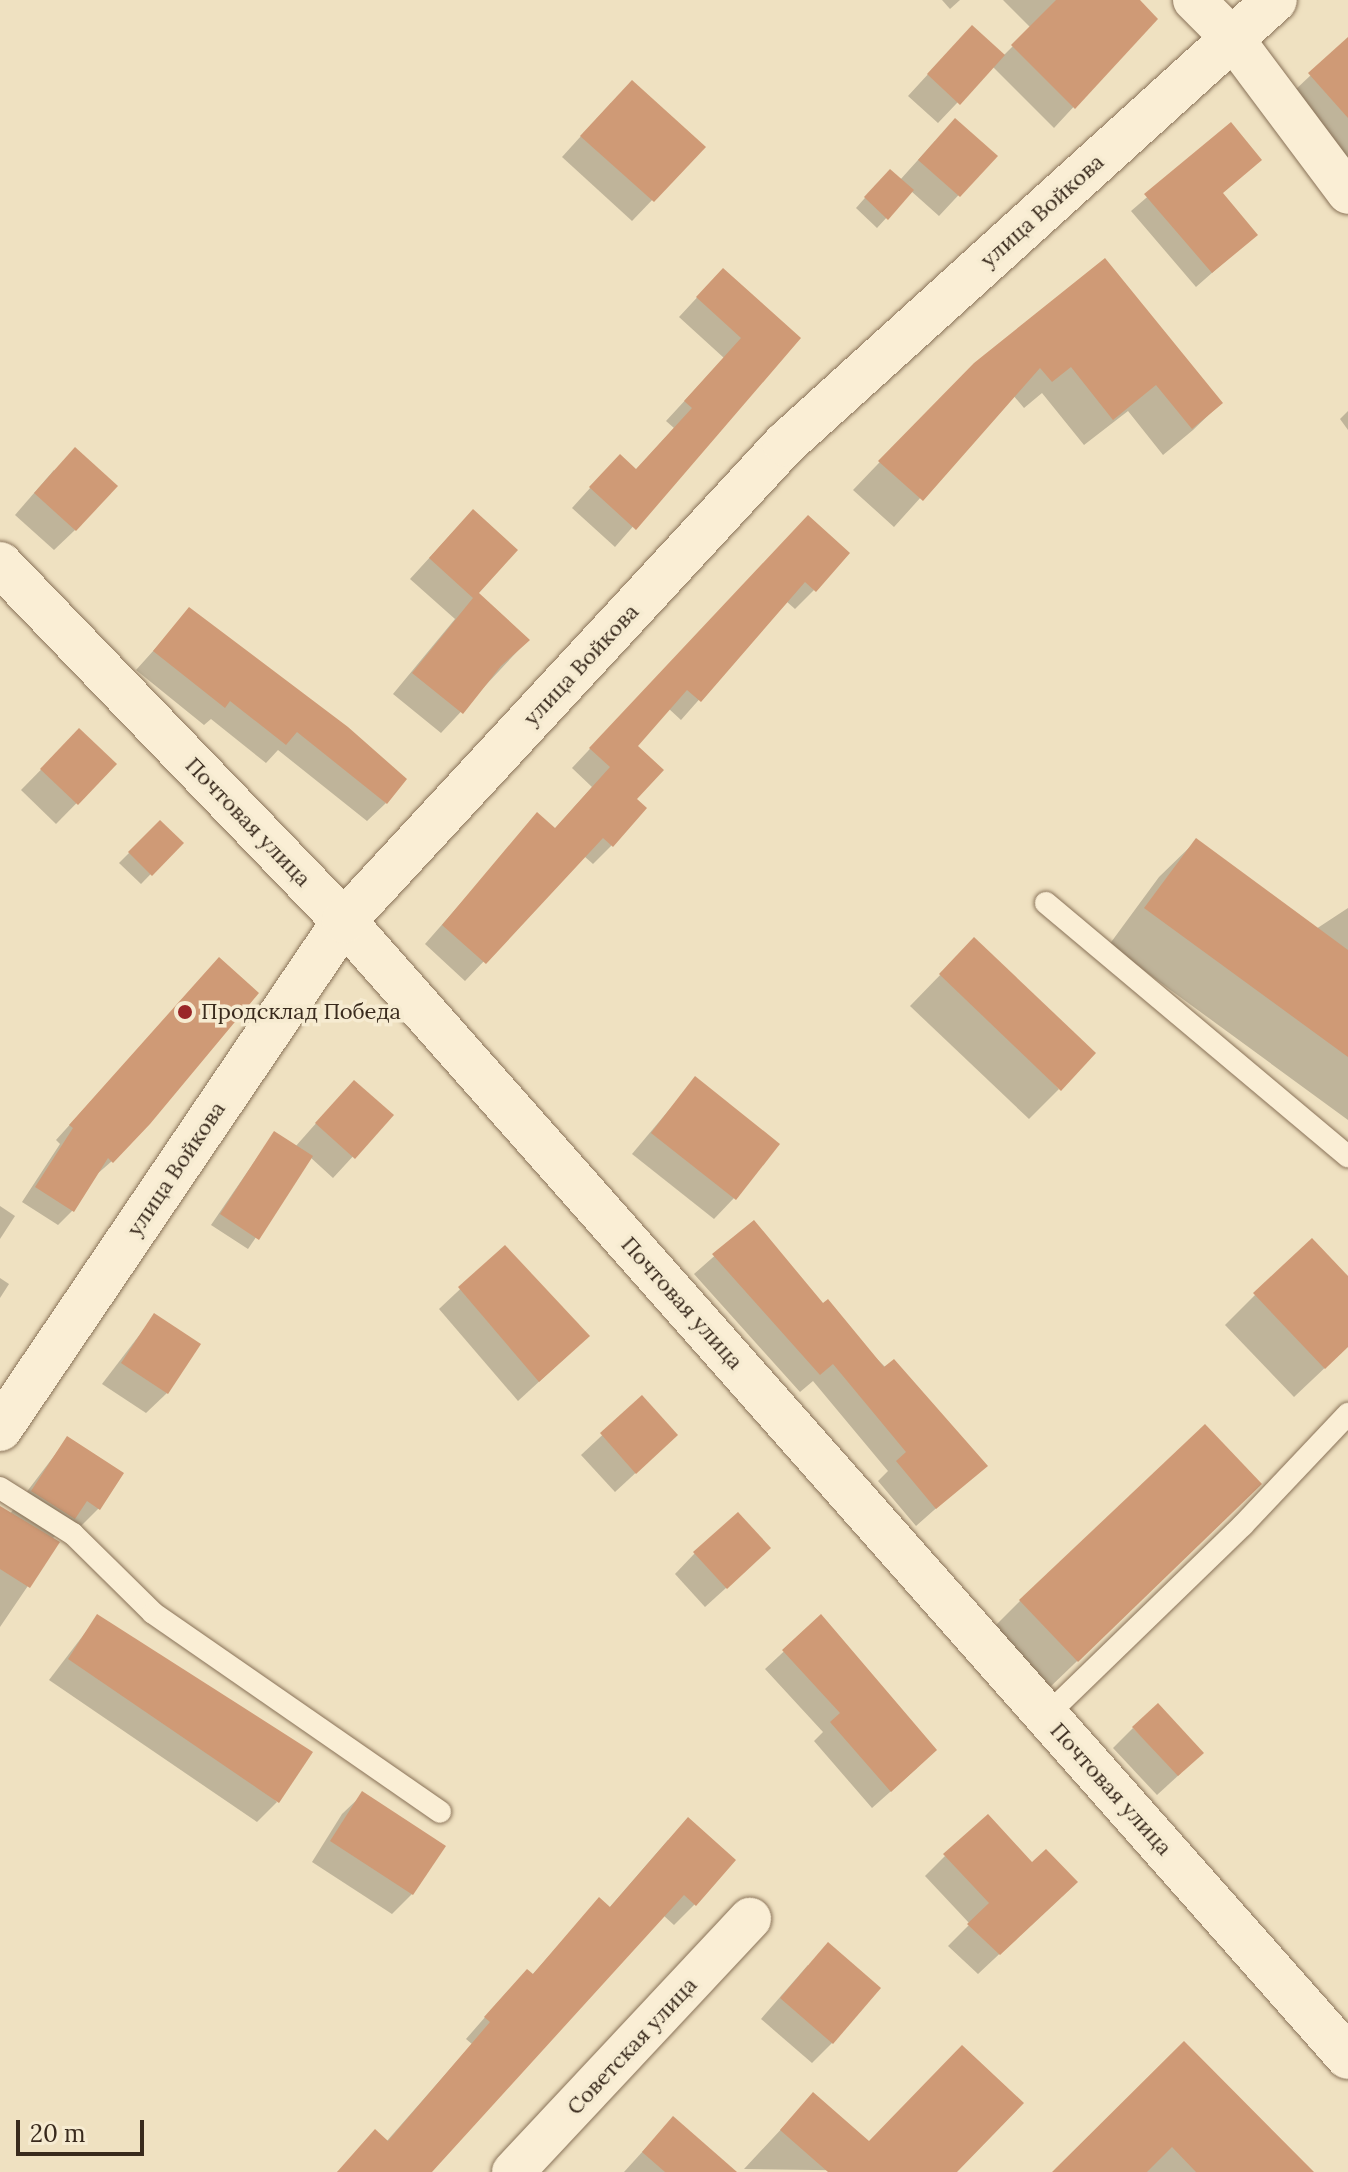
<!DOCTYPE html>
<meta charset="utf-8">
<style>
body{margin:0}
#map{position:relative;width:1348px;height:2172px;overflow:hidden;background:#efe1c1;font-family:Lora,serif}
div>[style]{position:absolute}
.shadow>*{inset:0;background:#0003}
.building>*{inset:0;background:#cf9a76}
.roads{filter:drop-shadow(0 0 2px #897258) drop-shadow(0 0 2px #897258)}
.lane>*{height:22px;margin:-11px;padding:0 11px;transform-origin:11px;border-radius:11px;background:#faeed5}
.street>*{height:42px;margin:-21px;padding:0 21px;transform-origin:21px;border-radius:21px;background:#faeed5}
.secondary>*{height:44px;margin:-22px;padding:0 22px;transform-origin:22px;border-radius:22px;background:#faeed5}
.dots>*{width:22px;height:22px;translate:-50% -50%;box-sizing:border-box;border:4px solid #f6ebd1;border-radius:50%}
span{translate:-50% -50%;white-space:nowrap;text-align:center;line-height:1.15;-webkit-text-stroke:7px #f6ebd1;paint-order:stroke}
.street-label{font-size:22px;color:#392a1d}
.poi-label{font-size:22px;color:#392a1d}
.left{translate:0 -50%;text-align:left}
.scale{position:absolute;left:16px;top:2120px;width:128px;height:36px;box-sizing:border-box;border:4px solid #392a1d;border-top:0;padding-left:10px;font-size:24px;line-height:28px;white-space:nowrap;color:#392a1d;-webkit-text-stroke:6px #f6ebd1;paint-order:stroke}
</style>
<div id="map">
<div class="shadow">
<i style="clip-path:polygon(942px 0,960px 0,950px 9px)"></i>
<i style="clip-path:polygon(1003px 0,1137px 0,1155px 19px,1054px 128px,992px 66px,938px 123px,908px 96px,952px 48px,1003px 56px,1031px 28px)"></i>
<i style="clip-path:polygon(1348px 40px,1348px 188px,1276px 108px)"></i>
<i style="clip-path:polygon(611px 103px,703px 147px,632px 221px,562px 157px)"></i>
<i style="clip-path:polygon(1231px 125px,1260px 160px,1221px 194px,1255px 235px,1196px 287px,1131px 211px)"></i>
<i style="clip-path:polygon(935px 141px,995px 156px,939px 216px,911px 191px,877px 228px,856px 208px,880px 181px,900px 180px)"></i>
<i style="clip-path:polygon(1105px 260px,1221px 403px,1193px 430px,1163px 455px,1128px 411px,1084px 445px,1042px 393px,1024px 408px,1013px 395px,894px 527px,853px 490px,946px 393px)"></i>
<i style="clip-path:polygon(704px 290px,798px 338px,615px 547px,572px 508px,601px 476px,635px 471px,674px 428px,666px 421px,724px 358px,679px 317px)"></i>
<i style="clip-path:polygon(1348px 411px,1348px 430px,1340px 419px)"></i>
<i style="clip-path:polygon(54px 470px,75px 530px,54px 550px,15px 515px)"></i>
<i style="clip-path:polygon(453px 532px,476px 593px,527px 641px,441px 733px,393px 694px,455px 619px,410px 579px)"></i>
<i style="clip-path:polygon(789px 537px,814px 590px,795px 609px,786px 601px,681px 720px,668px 708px,635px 747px,634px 799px,611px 846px,593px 864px,584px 856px,465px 981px,425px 944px,538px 815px,554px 830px,592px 787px,572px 768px)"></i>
<i style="clip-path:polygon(190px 610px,386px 803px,367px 821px,278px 750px,266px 763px,211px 719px,204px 725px,136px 670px)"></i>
<i style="clip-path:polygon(79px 731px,114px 765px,56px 824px,21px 790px)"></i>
<i style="clip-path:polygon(160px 822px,181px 843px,141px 884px,119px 863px)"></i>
<i style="clip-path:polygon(1196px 841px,1316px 929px,1348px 908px,1348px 1120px,1109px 945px,1159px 877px)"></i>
<i style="clip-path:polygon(945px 970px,1059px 1089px,1029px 1119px,910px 1006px)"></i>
<i style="clip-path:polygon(205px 975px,112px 1161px,96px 1175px,72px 1211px,58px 1225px,22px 1202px,60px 1144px,56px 1140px)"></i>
<i style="clip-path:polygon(695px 1079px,734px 1198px,714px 1219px,632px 1154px)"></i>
<i style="clip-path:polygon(334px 1103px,391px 1115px,333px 1178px,310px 1157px,248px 1249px,211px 1225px,274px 1133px,295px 1147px)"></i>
<i style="clip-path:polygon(0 1206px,15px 1216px,0 1239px)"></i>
<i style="clip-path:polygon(753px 1222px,823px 1306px,985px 1465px,916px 1526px,878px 1481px,888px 1471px,813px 1381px,800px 1392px,694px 1274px)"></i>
<i style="clip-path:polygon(505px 1247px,567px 1356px,518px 1401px,439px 1309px)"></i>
<i style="clip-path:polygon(0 1278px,9px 1284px,0 1298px)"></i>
<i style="clip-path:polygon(1348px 1279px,1348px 1346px,1294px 1397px,1225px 1325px,1255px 1295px)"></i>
<i style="clip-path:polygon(154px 1316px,167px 1393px,146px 1413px,102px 1384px)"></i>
<i style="clip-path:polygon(642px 1398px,655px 1455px,615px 1492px,581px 1455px)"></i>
<i style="clip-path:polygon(67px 1439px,99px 1508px,78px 1529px,69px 1522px,52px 1539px,57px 1543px,0 1627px,0 1527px)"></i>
<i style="clip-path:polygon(1230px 1514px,1047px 1690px,990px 1631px,1020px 1601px)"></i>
<i style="clip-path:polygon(695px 1553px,748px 1568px,705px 1607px,675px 1574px)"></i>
<i style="clip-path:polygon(98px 1616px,277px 1802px,257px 1822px,49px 1680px)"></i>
<i style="clip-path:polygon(821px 1617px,917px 1768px,872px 1808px,814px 1741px,823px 1732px,765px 1669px)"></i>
<i style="clip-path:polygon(1133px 1728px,1181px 1773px,1157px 1795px,1113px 1748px)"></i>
<i style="clip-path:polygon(363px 1794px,412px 1894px,392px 1914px,312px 1862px,342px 1814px)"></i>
<i style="clip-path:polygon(668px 1840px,695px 1904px,674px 1925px,663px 1915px,428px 2172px,337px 2172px,386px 2142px,472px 2044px,466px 2039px,507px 1992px,532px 1975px,599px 1900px,609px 1908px)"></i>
<i style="clip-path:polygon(945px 1856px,1055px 1902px,978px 1974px,948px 1946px,970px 1924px,925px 1876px)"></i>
<i style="clip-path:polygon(808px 1965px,832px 2043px,812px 2063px,761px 2019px)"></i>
<i style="clip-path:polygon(1184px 2044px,1296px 2172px,1055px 2172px)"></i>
<i style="clip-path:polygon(813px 2095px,868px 2143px,955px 2172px,744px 2169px)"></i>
<i style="clip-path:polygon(673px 2118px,726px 2172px,624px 2172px)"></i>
</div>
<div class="building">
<i style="clip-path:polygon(1056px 0,1140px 0,1158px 19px,1075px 109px,1011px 45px)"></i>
<i style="clip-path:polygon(972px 25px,1005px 55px,960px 105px,927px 74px)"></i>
<i style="clip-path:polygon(1348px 37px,1348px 118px,1308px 73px)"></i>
<i style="clip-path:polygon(632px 80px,706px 147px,654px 202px,580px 136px)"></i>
<i style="clip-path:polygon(955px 118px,998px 156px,960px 197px,918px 160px)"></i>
<i style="clip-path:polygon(1231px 122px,1262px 160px,1223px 193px,1258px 235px,1212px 273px,1144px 194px)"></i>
<i style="clip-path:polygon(890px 169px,914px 190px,888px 220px,864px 197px)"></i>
<i style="clip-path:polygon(1105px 258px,1223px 403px,1192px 429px,1156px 385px,1113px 420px,1071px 367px,1052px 382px,1040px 368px,923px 501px,878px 461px,974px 363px)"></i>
<i style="clip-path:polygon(723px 268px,801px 338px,636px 530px,589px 487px,620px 454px,636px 469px,692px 408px,684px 401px,741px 338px,696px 297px)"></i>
<i style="clip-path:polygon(75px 447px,118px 486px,76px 531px,34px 493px)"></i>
<i style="clip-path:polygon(473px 509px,518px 550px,479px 593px,530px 640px,501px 666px,463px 714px,412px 673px,473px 598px,429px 558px)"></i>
<i style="clip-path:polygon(808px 515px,850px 553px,816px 592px,805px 582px,701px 702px,687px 690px,638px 746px,664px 770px,637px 799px,647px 808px,613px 847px,603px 838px,486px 964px,442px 925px,537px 812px,555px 828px,610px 767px,589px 748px)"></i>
<i style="clip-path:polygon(189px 607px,348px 727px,407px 779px,387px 804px,297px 732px,286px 745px,230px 701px,225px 708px,153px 651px)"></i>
<i style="clip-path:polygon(79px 728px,117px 764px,78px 805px,40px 769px)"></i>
<i style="clip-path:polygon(160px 820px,184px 843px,152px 876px,128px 852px)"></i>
<i style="clip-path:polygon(1196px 838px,1348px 950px,1348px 1057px,1144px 908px)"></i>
<i style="clip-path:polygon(974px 937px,1096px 1053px,1061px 1091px,939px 974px)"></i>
<i style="clip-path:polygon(219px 957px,259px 993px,150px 1124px,113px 1163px,108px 1158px,74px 1212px,35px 1187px,73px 1128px,69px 1125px)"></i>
<i style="clip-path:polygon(695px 1076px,780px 1144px,736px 1200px,651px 1133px)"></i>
<i style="clip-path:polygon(354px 1080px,394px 1115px,355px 1159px,315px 1123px)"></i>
<i style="clip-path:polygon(274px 1131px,313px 1156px,259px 1240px,220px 1214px)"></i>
<i style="clip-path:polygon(754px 1220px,823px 1303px,828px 1299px,884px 1367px,894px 1359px,988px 1466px,936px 1509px,896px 1461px,906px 1452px,833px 1364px,820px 1375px,712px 1254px)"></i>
<i style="clip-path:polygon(1312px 1238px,1348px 1276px,1348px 1347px,1325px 1369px,1253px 1293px)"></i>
<i style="clip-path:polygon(505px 1245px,590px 1336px,539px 1382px,458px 1287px)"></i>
<i style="clip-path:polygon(154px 1313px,201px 1344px,168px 1394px,121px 1363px)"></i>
<i style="clip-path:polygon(642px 1395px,678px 1435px,636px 1474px,600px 1433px)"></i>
<i style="clip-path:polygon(1205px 1424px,1262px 1484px,1078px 1662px,1019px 1600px)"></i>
<i style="clip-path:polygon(67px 1436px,124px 1473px,100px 1510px,87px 1501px,75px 1519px,31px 1491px)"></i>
<i style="clip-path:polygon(0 1506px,60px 1542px,30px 1588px,0 1569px)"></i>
<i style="clip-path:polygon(738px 1512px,771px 1548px,727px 1589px,693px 1552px)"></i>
<i style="clip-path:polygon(97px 1614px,313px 1752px,279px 1803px,68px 1659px)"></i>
<i style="clip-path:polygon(821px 1614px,937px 1750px,891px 1792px,830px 1722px,840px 1713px,782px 1650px)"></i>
<i style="clip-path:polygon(1158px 1703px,1204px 1753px,1178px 1776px,1132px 1727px)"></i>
<i style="clip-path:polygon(362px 1791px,446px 1846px,413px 1895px,330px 1841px)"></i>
<i style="clip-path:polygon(988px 1814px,1032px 1862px,1046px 1849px,1078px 1882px,1000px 1955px,967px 1924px,989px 1903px,943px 1854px)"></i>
<i style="clip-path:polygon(688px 1817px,736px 1860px,696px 1906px,684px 1895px,432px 2172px,337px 2172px,375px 2129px,388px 2141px,490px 2022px,484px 2017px,527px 1969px,533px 1974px,599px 1897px,610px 1907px)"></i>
<i style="clip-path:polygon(828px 1942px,881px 1988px,833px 2044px,780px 1998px)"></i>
<i style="clip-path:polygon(1184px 2041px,1314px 2172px,1196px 2172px,1172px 2147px,1147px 2172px,1052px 2172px)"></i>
<i style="clip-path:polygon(962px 2045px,1024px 2103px,957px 2172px,828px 2172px,780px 2130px,813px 2092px,869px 2141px)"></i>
<i style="clip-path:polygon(673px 2116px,737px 2172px,665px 2172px,642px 2152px)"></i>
</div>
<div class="roads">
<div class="lane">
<i style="left:1046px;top:903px;width:394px;rotate:40deg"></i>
<i style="left:0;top:1488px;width:86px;rotate:32.2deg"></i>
<i style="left:73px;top:1534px;width:112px;rotate:44.6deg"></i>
<i style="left:153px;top:1613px;width:349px;rotate:34.7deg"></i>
<i style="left:1046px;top:1716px;width:274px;rotate:-44.1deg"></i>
<i style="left:1243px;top:1525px;width:153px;rotate:-46.6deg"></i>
</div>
<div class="street">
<i style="left:1194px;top:0;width:55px;rotate:45deg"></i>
<i style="left:1233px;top:39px;width:192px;rotate:53.2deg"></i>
<i style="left:513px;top:2172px;width:347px;rotate:-46.9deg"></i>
</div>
<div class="secondary">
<i style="left:0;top:564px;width:496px;rotate:46.1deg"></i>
<i style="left:344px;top:921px;width:1516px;rotate:48.53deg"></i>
<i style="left:0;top:1429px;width:614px;rotate:-55.9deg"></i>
<i style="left:344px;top:921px;width:650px;rotate:-47.25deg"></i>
<i style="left:785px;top:444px;width:661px;rotate:-42.18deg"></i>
</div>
</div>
<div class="dots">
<i style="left:185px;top:1012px;background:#9a2628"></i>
</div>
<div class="street-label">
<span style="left:1042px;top:211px;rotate:-42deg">улица Войкова</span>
<span style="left:581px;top:665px;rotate:-47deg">улица Войкова</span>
<span style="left:248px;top:822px;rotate:46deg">Почтовая улица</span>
<span style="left:176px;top:1169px;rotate:-56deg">улица Войкова</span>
<span style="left:682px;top:1303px;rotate:48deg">Почтовая улица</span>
<span style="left:1111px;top:1789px;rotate:48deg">Почтовая улица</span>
<span style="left:632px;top:2046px;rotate:-47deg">Советская улица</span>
</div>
<div class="poi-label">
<span class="left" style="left:201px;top:1012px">Продсклад Победа</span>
</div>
<div class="scale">20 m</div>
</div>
